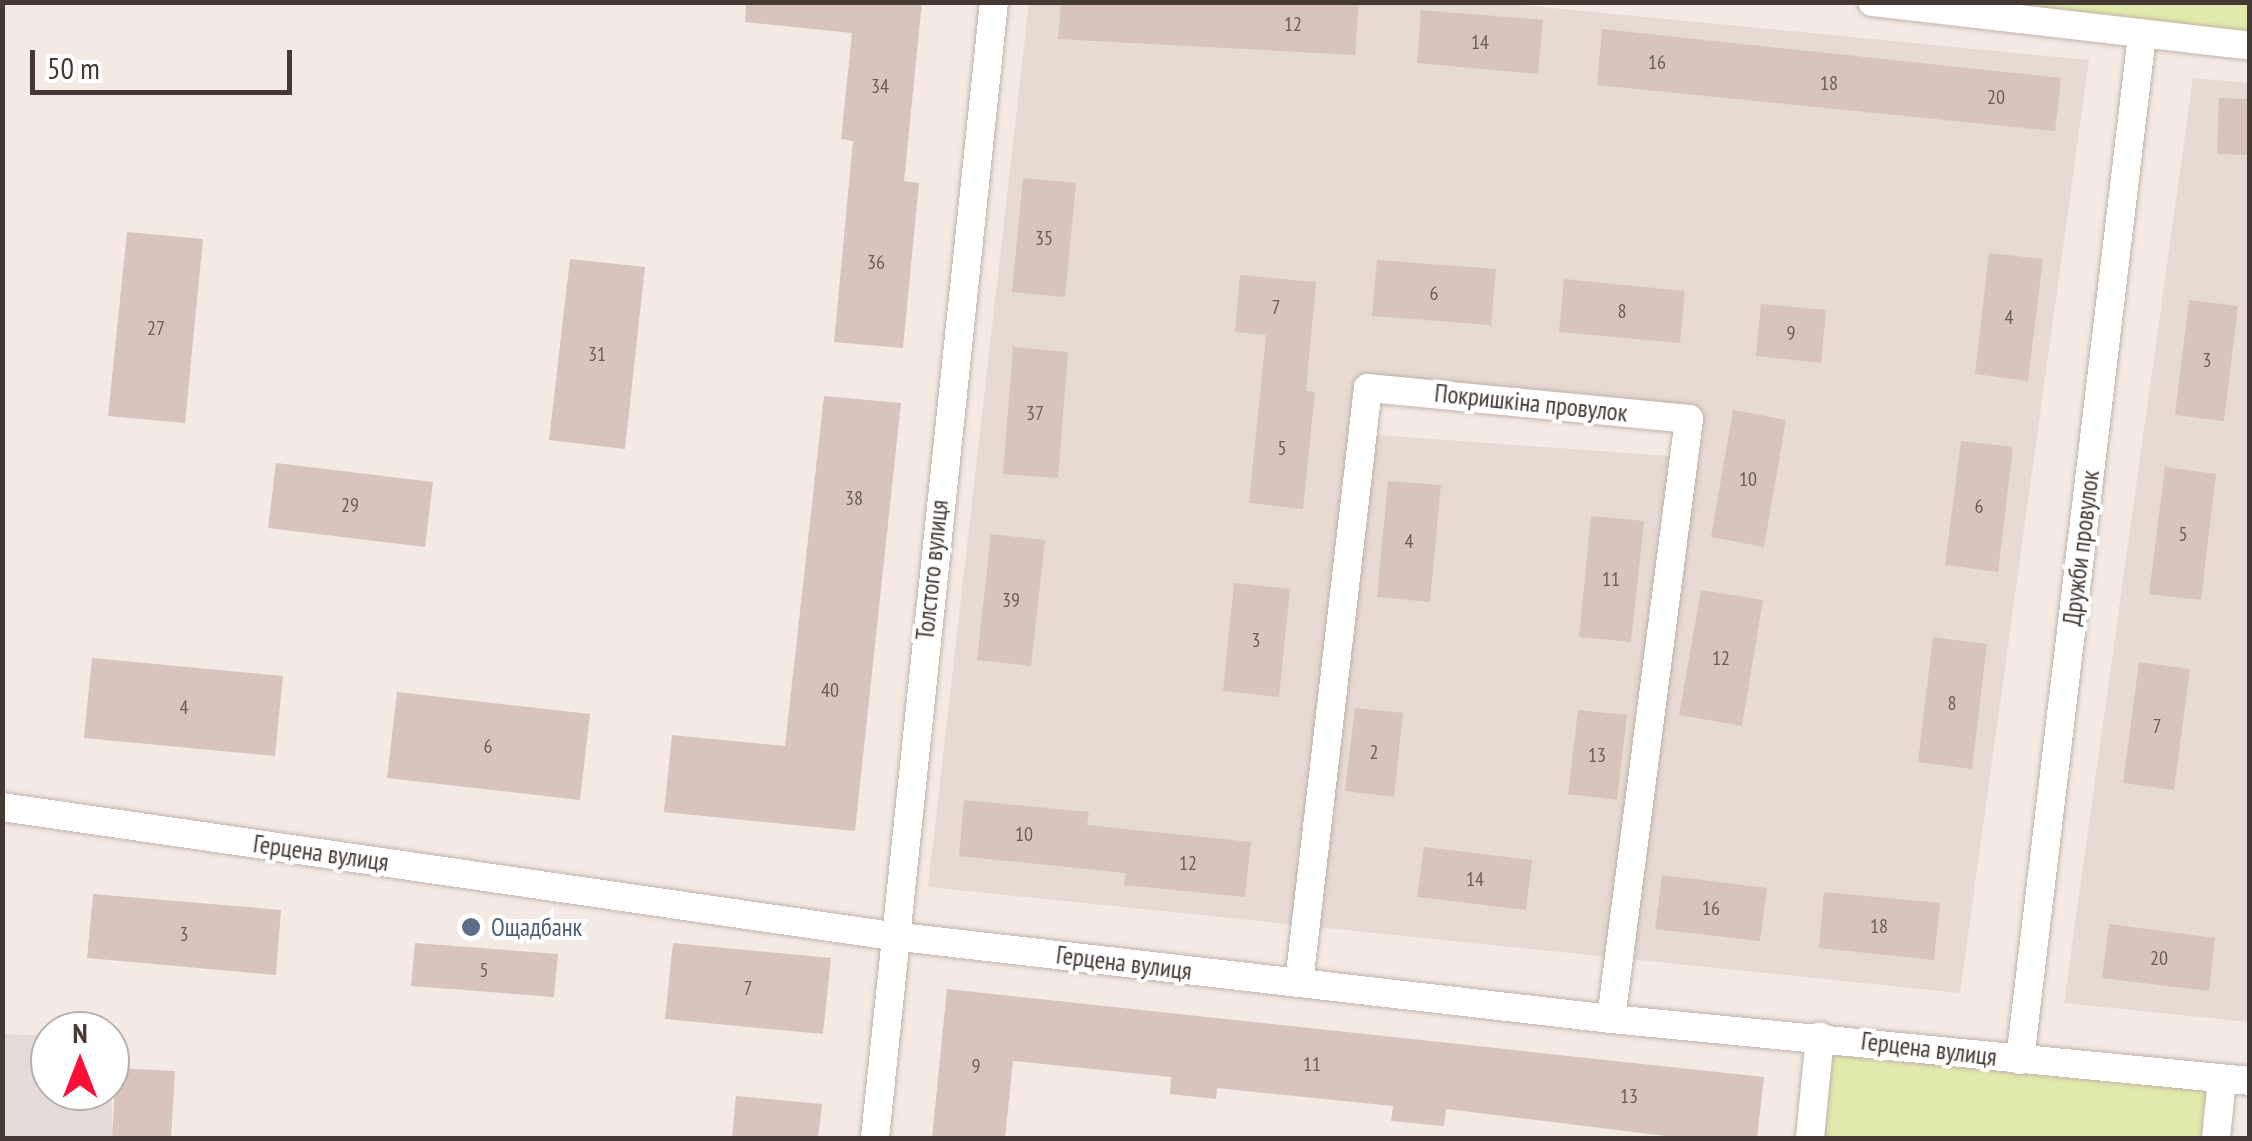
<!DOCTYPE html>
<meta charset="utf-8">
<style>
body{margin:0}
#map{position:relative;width:2252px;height:1141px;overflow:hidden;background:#f3eae4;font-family:"PT Sans Narrow",sans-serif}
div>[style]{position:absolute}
.residential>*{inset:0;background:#e7dad2}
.industrial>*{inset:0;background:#e5dcd9}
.green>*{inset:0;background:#e1eaab}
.building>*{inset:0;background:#d8c4bc}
.roads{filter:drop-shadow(0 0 2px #c2b2a9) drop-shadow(0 0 2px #c2b2a9)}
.street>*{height:28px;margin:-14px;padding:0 14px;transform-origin:14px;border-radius:14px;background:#fff}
.dots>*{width:28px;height:28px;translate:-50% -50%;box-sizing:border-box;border:5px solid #fff;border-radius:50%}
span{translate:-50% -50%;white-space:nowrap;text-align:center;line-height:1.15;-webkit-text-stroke:8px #fff;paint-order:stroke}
.number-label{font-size:20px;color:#6a5c56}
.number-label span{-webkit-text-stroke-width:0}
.street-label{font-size:25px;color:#453934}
.service-label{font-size:25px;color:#4e5e75}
.left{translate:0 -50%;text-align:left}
.frame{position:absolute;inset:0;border:5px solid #453934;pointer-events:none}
.north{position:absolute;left:30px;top:1011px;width:100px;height:100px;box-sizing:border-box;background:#fff;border:2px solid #b5b0ae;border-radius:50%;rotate:0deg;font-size:28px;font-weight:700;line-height:40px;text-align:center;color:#453934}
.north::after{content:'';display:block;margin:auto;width:35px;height:45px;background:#ff0f37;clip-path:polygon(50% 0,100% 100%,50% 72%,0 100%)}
.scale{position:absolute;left:30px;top:50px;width:262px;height:45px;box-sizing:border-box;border:5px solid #453934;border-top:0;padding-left:12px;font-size:30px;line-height:35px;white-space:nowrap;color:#453934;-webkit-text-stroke:8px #fff;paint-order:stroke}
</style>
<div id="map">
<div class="residential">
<i style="clip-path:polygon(evenodd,1029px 3px,1502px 3px,2089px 60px,1960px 993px,928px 887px,1029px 3px,1369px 388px,1688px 419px,1683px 457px,1364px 434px,1369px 388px)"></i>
<i style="clip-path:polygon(2193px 78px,2249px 83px,2249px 1022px,2064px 1003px)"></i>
</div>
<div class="industrial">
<i style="clip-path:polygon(3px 1034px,50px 1036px,50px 1091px,110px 1091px,112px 1038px,112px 1138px,3px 1138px)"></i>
</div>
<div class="green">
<i style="clip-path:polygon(1896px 3px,2249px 3px,2249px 46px)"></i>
<i style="clip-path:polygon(1820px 1036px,2222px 1079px,2216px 1138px,1810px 1138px)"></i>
</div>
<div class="building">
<i style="clip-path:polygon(746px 2px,922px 2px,904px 181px,919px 183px,903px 348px,834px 342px,853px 141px,841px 139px,852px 33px,745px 22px)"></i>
<i style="clip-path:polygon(1061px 2px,1359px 2px,1355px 55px,1058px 39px)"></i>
<i style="clip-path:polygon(1421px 10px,1543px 20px,1538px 74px,1417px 63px)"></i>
<i style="clip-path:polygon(1602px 29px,2061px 78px,2055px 131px,1597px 85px)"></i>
<i style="clip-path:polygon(2219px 98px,2250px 99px,2250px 155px,2217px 154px)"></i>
<i style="clip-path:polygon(1023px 178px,1076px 183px,1065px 297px,1012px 292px)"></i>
<i style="clip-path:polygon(127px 232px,203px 239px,185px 423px,108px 416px)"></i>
<i style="clip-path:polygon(1989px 253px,2043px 259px,2028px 381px,1975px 374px)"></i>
<i style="clip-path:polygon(570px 259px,645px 267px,625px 449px,549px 440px)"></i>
<i style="clip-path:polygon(1377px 260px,1496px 269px,1491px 325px,1372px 316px)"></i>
<i style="clip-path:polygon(1240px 275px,1316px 282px,1306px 391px,1315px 392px,1303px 509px,1249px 503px,1266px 335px,1235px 332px)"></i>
<i style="clip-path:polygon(1564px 279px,1685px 291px,1680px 343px,1559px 332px)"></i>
<i style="clip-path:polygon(2189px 300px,2238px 306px,2224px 421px,2175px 415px)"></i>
<i style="clip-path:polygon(1761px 304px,1826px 310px,1821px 363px,1756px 356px)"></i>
<i style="clip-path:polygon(1013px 347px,1068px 352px,1058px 478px,1003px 474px)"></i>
<i style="clip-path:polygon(824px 396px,901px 403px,855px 831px,664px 812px,672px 735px,785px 746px)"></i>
<i style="clip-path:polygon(1733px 410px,1786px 420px,1764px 547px,1711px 537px)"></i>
<i style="clip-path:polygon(1961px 441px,2013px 447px,1998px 572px,1945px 565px)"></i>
<i style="clip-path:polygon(276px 463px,433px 482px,425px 547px,268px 528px)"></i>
<i style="clip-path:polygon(2165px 467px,2216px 474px,2201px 600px,2149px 594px)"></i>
<i style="clip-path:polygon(1388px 481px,1441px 485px,1430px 602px,1377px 597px)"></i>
<i style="clip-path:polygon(1591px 516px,1644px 521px,1631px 642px,1579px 637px)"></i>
<i style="clip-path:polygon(991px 534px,1045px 540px,1031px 666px,977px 660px)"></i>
<i style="clip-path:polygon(1234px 583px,1290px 589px,1279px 697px,1223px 691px)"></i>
<i style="clip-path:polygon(1701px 590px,1763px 600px,1742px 726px,1679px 715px)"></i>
<i style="clip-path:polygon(1933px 637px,1987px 644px,1972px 769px,1918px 762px)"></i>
<i style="clip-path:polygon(92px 658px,283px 676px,275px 756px,84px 738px)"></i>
<i style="clip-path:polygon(2139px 662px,2190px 669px,2174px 790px,2123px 783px)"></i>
<i style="clip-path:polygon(397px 692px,590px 714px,580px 800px,387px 778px)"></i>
<i style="clip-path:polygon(1355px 708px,1403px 713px,1394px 797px,1345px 791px)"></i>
<i style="clip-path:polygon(1578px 710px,1627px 715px,1617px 800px,1568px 794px)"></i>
<i style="clip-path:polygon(964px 800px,1089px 812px,1087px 825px,1251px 842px,1245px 897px,1124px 885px,1126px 873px,959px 856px)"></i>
<i style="clip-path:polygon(1424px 847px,1532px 860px,1526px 910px,1417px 897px)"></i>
<i style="clip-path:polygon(1662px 875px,1767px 888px,1760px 941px,1655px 929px)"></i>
<i style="clip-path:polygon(1824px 892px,1940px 903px,1934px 960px,1819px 948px)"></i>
<i style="clip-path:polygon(93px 894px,281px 910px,276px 975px,87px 958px)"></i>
<i style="clip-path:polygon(2109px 924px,2215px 938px,2209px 991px,2102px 978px)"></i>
<i style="clip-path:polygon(415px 943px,558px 954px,554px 997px,411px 986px)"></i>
<i style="clip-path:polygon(673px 943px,831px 958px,823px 1034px,665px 1019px)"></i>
<i style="clip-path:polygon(947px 989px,1764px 1077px,1757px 1138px,1682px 1138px,1446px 1109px,1444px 1126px,1391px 1121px,1393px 1106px,1217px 1088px,1216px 1099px,1170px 1094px,1171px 1077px,1013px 1061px,1005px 1138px,932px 1138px)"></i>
<i style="clip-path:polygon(116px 1068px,175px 1071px,171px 1138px,112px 1138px)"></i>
<i style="clip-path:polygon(736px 1096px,822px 1104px,818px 1138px,732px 1138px)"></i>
</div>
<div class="roads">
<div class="street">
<i style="left:1872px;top:2px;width:381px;rotate:6.6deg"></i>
<i style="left:2px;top:807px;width:899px;rotate:8.25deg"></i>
<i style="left:892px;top:936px;width:724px;rotate:6.58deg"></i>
<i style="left:1611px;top:1019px;width:642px;rotate:5.54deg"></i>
<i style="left:1299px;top:983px;width:599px;rotate:-83.39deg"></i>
<i style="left:1368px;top:388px;width:322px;rotate:5.5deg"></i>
<i style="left:1689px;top:419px;width:605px;rotate:97.41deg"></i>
<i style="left:2020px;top:1060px;width:1031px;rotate:-83.21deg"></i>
<i style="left:875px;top:1138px;width:1142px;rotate:-84.02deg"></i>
<i style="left:1810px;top:1138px;width:102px;rotate:-84.4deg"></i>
<i style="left:2216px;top:1138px;width:59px;rotate:-84.2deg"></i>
</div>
</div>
<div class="dots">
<i style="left:471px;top:927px;background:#5c6f8a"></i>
</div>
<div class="number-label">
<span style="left:1293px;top:24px">12</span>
<span style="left:1480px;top:42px">14</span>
<span style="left:1657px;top:62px">16</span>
<span style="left:1829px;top:83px">18</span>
<span style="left:880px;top:86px">34</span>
<span style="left:1996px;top:97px">20</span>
<span style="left:1044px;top:238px">35</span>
<span style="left:876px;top:262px">36</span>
<span style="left:1434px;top:293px">6</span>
<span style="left:1276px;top:307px">7</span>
<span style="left:1622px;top:311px">8</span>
<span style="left:2009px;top:317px">4</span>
<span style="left:156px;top:328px">27</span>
<span style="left:1791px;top:333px">9</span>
<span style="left:597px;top:354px">31</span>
<span style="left:2207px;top:360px">3</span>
<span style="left:1035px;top:413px">37</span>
<span style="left:1282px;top:448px">5</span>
<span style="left:1748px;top:479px">10</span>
<span style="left:854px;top:498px">38</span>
<span style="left:350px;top:505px">29</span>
<span style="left:1979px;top:506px">6</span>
<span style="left:2183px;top:534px">5</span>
<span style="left:1409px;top:541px">4</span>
<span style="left:1611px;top:579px">11</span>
<span style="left:1011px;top:600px">39</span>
<span style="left:1256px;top:640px">3</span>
<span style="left:1721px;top:658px">12</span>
<span style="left:830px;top:690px">40</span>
<span style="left:1952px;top:703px">8</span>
<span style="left:184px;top:707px">4</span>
<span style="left:2157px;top:726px">7</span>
<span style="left:488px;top:746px">6</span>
<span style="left:1374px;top:752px">2</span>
<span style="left:1597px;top:755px">13</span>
<span style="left:1024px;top:834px">10</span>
<span style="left:1188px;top:863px">12</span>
<span style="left:1475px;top:879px">14</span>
<span style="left:1711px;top:908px">16</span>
<span style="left:1879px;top:926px">18</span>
<span style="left:184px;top:934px">3</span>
<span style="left:2159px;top:958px">20</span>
<span style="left:484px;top:970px">5</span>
<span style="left:748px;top:988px">7</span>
<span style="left:1312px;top:1064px">11</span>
<span style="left:976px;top:1066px">9</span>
<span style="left:1629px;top:1096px">13</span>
</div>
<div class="street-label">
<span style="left:1531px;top:403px;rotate:6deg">Покришкіна провулок</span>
<span style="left:2081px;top:548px;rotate:-83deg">Дружби провулок</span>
<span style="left:932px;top:570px;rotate:-84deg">Толстого вулиця</span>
<span style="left:321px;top:853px;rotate:8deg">Герцена вулиця</span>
<span style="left:1124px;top:963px;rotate:7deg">Герцена вулиця</span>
<span style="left:1929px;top:1049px;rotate:7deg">Герцена вулиця</span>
</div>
<div class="service-label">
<span class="left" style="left:491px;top:927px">Ощадбанк</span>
</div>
<div class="frame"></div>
<div class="north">N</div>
<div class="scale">50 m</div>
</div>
